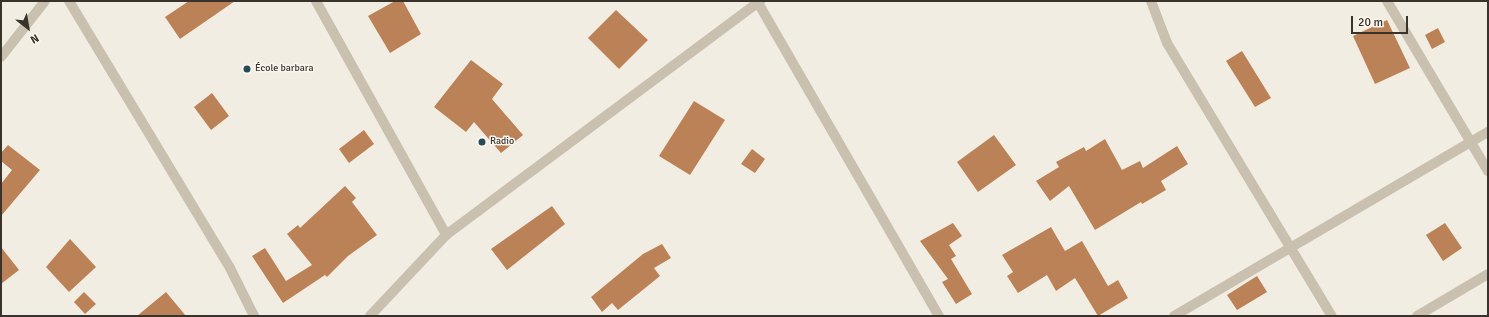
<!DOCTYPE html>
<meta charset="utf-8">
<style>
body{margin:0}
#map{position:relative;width:1489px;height:317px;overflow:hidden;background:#f2ede2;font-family:Signika,sans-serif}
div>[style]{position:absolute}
.building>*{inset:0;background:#bc8257}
.minor>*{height:10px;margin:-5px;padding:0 5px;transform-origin:5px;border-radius:5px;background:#cac0af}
.tertiary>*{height:10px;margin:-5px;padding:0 5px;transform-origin:5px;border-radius:5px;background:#cac0af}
.dots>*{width:11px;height:11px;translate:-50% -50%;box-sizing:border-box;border:2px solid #faf7ef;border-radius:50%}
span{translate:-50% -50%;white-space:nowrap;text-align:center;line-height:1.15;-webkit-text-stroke:3px #faf7ef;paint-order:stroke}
.poi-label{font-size:10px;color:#39332c}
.left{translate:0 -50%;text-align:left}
.frame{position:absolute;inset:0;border:2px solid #39332c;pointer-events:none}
.north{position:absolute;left:8px;top:8px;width:40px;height:40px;-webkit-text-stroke:3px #faf7ef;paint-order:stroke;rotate:149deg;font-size:11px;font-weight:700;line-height:16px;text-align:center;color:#39332c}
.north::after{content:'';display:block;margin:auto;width:14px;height:18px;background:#39332c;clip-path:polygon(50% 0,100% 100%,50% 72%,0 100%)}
.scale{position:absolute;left:1351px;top:16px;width:57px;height:18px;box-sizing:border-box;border:2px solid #39332c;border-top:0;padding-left:5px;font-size:12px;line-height:14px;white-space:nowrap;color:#39332c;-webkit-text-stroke:3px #faf7ef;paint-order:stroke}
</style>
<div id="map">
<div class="building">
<i style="clip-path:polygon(189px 1px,235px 1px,180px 39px,165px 17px)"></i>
<i style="clip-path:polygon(395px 1px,403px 1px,421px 34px,390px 53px,368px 16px)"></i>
<i style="clip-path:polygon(616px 10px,648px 40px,619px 69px,588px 38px)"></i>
<i style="clip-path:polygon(1387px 20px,1410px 68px,1375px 84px,1353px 36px)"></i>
<i style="clip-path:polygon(1438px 28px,1445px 42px,1432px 49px,1425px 35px)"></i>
<i style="clip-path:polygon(1242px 51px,1271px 98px,1255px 107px,1226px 61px)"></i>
<i style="clip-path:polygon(471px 60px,503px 84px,492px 99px,523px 135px,501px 153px,474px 122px,466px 132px,434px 107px)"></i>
<i style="clip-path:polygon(212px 93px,229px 116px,211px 130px,194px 107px)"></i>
<i style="clip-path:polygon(694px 101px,725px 120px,690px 175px,659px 156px)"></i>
<i style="clip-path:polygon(364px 130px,374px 144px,349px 163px,339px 149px)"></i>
<i style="clip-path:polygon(994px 135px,1016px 165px,978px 192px,957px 162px)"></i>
<i style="clip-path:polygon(1105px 139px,1122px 170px,1140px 161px,1143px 168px,1177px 146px,1188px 164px,1161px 181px,1166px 190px,1142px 204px,1141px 202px,1095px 230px,1069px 186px,1050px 201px,1036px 181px,1059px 167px,1056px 162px,1084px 147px,1086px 151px)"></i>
<i style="clip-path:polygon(8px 145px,40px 170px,1px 216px,1px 184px,12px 170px,1px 161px,1px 153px)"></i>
<i style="clip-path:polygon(752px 149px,765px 159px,755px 173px,741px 164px)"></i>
<i style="clip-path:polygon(345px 186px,356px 198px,352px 202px,377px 235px,348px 256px,327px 277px,325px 275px,283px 303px,252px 256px,265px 248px,286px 281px,312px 265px,287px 234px,298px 225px,300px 228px)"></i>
<i style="clip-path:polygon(552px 206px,565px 224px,507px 270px,491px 249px)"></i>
<i style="clip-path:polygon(953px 223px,962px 236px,949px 245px,956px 256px,951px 259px,972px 294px,956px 304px,942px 282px,948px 279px,920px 241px)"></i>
<i style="clip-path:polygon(1445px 223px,1462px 248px,1443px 261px,1426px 235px)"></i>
<i style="clip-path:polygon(1051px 227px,1065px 251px,1082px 241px,1108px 286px,1118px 280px,1128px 298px,1098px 316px,1075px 278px,1056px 291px,1047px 275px,1018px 293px,1007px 276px,1013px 272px,1002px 255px)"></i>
<i style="clip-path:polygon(70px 239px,96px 267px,69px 292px,46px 267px)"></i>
<i style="clip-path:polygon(662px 244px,671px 258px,654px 268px,660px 276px,618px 310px,612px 303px,602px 312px,591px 297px,643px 254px)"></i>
<i style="clip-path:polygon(1px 247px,19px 270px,1px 284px)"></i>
<i style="clip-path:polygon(1257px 276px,1267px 292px,1237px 310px,1227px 295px)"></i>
<i style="clip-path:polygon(84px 292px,96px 304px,85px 314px,74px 302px)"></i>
<i style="clip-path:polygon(166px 292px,186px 316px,137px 316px)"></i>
</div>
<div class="minor">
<i style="left:316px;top:1px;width:268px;rotate:60.9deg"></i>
<i style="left:757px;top:1px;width:364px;rotate:60deg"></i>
<i style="left:1151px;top:1px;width:45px;rotate:69.1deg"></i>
<i style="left:1167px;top:43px;width:319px;rotate:58.9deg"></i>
<i style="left:1387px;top:1px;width:198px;rotate:59.3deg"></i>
<i style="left:1px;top:57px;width:71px;rotate:-51.8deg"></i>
<i style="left:370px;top:316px;width:111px;rotate:-46.8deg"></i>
<i style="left:446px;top:235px;width:392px;rotate:-36.7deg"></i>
<i style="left:1174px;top:316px;width:364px;rotate:-30.4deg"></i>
<i style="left:1417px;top:316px;width:82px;rotate:-30.6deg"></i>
</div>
<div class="tertiary">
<i style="left:69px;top:1px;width:312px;rotate:58.9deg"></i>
<i style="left:230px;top:268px;width:54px;rotate:63.4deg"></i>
</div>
<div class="dots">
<i style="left:247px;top:69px;background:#254b57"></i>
<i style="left:482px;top:142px;background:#254b57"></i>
</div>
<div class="poi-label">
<span class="left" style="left:255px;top:69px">École barbara</span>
<span class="left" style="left:490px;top:142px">Radio</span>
</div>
<div class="frame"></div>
<div class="north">N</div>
<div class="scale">20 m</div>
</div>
